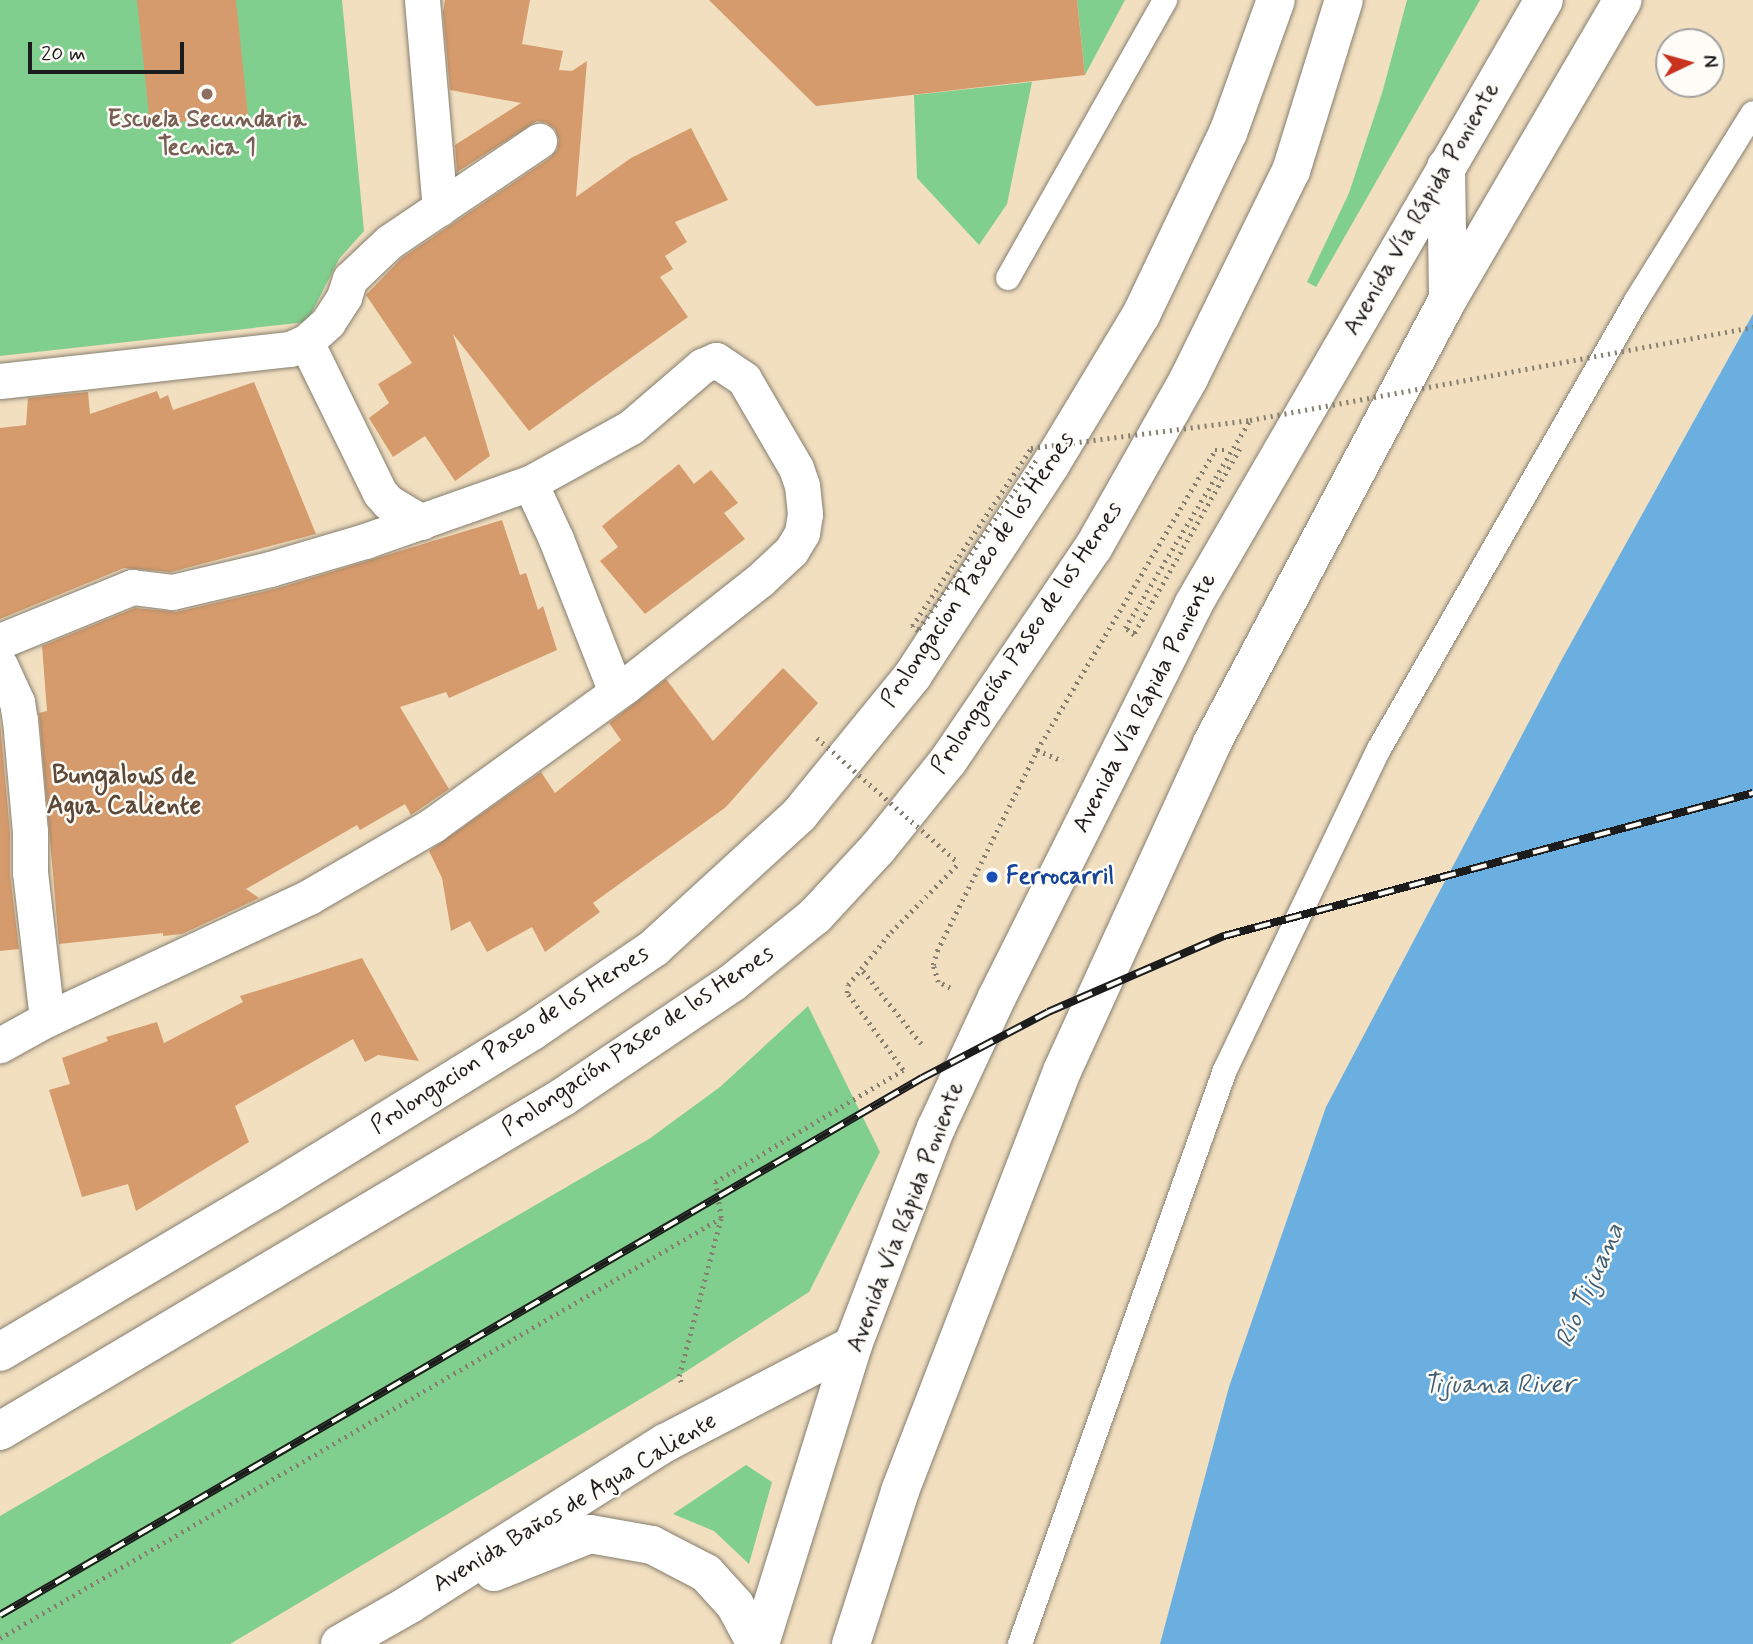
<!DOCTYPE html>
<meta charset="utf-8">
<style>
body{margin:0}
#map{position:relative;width:1753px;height:1644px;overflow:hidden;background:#f1dfc0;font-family:Mynerve,sans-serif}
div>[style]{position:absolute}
.green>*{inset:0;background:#81cf8e}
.water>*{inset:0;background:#6aafe0}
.building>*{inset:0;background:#d69b6c}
.path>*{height:4.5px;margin-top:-2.25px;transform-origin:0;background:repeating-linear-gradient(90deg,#867e6e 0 2px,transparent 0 7px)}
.roads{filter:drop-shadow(0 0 2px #867e6e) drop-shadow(0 0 2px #867e6e)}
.service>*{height:24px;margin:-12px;padding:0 12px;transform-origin:12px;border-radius:12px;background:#fff}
.pedestrian>*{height:35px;margin:-17.5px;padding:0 17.5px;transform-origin:17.5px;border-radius:17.5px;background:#fff}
.tertiary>*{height:38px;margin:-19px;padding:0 19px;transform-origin:19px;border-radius:19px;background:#fff}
.secondary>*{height:38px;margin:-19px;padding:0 19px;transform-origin:19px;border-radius:19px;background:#fff}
.primary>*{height:38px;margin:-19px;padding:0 19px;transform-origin:19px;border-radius:19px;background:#fff}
.trunk>*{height:38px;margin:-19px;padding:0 19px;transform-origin:19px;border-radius:19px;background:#fff}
.rail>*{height:8px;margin-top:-4px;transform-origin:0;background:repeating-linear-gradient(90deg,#fdfcf7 0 16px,#1c1c1c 0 32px);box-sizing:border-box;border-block:2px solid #1c1c1c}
.path-bridge>*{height:4.5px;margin-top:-2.25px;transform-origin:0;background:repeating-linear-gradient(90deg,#867e6e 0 2px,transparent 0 7px)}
.dots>*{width:19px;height:19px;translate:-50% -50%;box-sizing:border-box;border:4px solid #fdfcf7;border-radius:50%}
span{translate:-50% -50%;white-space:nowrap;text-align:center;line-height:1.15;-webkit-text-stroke:5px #fdfcf7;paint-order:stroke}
.education-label{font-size:24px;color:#785e54;font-weight:700}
.street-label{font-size:24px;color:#1c1c1c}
.transit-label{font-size:24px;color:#164399;font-weight:700}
.left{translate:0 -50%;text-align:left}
.neighbourhood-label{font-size:26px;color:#5d4838;font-weight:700}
.water-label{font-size:26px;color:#3f5e74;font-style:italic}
.north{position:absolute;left:1655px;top:28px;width:70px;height:70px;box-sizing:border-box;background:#fdfcf7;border:2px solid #a3a29f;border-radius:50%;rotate:85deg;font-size:19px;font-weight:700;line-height:28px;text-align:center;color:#1c1c1c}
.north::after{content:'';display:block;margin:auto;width:24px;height:32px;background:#c8321e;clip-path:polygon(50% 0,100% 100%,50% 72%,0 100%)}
.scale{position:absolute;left:28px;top:42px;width:156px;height:32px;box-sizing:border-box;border:4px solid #1c1c1c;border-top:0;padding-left:9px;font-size:21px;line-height:24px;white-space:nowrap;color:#1c1c1c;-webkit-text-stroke:5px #fdfcf7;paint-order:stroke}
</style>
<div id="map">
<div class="green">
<i style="clip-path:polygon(0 0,342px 0,364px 231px,339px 259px,307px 322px,0 356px)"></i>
<i style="clip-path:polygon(1077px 0,1125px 0,1085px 75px)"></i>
<i style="clip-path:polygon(1407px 0,1480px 0,1316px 287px,1307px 282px,1349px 193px,1383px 90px)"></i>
<i style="clip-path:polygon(1032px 82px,1007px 204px,979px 245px,917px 178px,914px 95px)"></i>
<i style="clip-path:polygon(808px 1006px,880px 1152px,809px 1292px,679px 1376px,230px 1644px,0 1644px,0 1516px,649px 1139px,720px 1087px)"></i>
<i style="clip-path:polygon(746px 1465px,772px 1482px,749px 1564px,714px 1531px,673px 1514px)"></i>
</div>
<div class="water">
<i style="clip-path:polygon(1753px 314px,1753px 1644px,1160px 1644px,1229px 1387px,1326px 1107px,1561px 661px)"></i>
</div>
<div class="building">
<i style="clip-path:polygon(137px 0,236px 0,248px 115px,150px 125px)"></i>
<i style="clip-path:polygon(445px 0,530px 0,522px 44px,563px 51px,559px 70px,572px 71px,587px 61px,576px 197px,631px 158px,691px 128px,728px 200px,675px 222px,687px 242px,665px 256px,673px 269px,660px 277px,688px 317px,529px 431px,453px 334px,490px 456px,455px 481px,425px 436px,393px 457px,369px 418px,389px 403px,378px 384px,412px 363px,366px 295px,402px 258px,550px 158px,557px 150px,559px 140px,555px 129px,547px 123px,537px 121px,457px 172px,455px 145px,521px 103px,450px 90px,443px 12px)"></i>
<i style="clip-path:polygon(709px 0,1077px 0,1085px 75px,816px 106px)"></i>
<i style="clip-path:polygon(254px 382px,316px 534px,171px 572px,124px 568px,0 619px,0 428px,26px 425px,28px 398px,88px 392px,90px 414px,157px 391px,160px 399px,168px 395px,173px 410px)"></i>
<i style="clip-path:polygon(679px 464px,694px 484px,711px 470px,738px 503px,724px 513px,745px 539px,645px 614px,600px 561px,618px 547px,602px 526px)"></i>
<i style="clip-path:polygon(502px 520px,520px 575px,526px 573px,538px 610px,543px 606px,557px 650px,449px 698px,446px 692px,400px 707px,449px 789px,411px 815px,405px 804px,360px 830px,357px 825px,246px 889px,259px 898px,182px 934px,163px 936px,163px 933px,59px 944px,39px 713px,47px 711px,42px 646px,135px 608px,176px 612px,275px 589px)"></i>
<i style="clip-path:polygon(783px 668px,818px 703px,726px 807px,593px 903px,600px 912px,545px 952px,532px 927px,487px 952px,470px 921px,451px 931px,442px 878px,429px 851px,541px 772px,555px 793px,621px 740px,609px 723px,666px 679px,713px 741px)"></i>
<i style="clip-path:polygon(0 722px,10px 832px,10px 874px,19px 949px,0 951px)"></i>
<i style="clip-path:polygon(362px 958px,419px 1061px,378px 1055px,365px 1062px,353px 1039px,235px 1106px,249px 1142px,136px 1211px,128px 1184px,82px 1197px,49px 1090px,70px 1084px,62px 1058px,108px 1041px,106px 1037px,157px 1022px,164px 1043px,243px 1002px,240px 996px)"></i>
</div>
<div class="path">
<i style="left:1037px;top:750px;width:349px;rotate:-59.3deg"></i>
<i style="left:1215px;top:450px;width:13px"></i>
<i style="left:950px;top:988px;width:13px;rotate:-153deg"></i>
<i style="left:938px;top:982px;width:18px;rotate:-106deg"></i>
<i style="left:933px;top:965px;width:15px;rotate:-74deg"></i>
<i style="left:937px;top:951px;width:225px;rotate:-63.5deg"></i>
<i style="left:1037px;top:750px;width:28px;rotate:23deg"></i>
<i style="left:921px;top:1044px;width:96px;rotate:-128.7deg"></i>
<i style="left:861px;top:969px;width:48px;rotate:-51deg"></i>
<i style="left:891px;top:932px;width:97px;rotate:-45.4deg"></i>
<i style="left:681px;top:1382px;width:6px;rotate:-108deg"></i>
<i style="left:679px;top:1376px;width:163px;rotate:-75.1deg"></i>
<i style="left:0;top:1638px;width:834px;rotate:-30.22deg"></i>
<i style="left:721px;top:1218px;width:36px;rotate:-99deg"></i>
<i style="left:715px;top:1182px;width:219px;rotate:-30.8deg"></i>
<i style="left:903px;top:1070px;width:95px;rotate:-126deg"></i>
<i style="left:847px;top:993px;width:8px;rotate:-83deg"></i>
<i style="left:848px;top:985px;width:21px;rotate:-51deg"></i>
</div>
<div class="roads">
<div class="service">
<i style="left:1008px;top:278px;width:319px;rotate:-60.5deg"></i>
<i style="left:1020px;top:1644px;width:610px;rotate:-70.35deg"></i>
<i style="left:1225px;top:1070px;width:356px;rotate:-64.4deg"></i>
<i style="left:1379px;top:749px;width:516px;rotate:-60.16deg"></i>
<i style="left:1636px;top:301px;width:221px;rotate:-58.1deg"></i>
</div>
<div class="pedestrian">
<i style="left:422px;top:0;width:209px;rotate:85.1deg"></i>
<i style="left:306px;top:342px;width:168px;rotate:63.9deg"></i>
<i style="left:380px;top:493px;width:12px;rotate:48deg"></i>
<i style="left:388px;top:502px;width:39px;rotate:31deg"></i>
<i style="left:0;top:381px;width:292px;rotate:-6.3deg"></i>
<i style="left:290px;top:349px;width:17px;rotate:-24deg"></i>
<i style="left:306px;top:342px;width:30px;rotate:-42deg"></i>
<i style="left:328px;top:322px;width:30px;rotate:-57deg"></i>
<i style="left:344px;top:297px;width:19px;rotate:-72deg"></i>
<i style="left:350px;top:279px;width:54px;rotate:-43.5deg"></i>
<i style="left:389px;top:242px;width:181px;rotate:-34deg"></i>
<i style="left:530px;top:483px;width:62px;rotate:65.1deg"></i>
<i style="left:556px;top:539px;width:164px;rotate:68.6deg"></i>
<i style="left:0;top:641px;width:143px;rotate:-22.2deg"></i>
<i style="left:132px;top:587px;width:40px;rotate:7.1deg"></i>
<i style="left:172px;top:592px;width:101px;rotate:-13.2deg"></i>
<i style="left:270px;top:569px;width:99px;rotate:-16.4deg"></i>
<i style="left:365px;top:541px;width:175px;rotate:-19.4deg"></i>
<i style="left:530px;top:483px;width:115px;rotate:-29deg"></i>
<i style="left:631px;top:427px;width:94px;rotate:-40.7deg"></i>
<i style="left:702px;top:366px;width:15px;rotate:-23deg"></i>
<i style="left:716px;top:360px;width:34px;rotate:34deg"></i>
<i style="left:744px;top:379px;width:103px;rotate:59.7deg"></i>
<i style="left:796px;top:468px;width:18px;rotate:71deg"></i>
<i style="left:802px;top:485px;width:29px;rotate:84deg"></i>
<i style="left:805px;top:514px;width:19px;rotate:99deg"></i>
<i style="left:802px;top:533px;width:21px;rotate:121deg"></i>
<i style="left:791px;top:551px;width:42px;rotate:136.9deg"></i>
<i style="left:760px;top:580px;width:173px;rotate:141.8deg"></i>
<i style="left:624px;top:687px;width:236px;rotate:144.2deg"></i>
<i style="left:433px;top:825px;width:143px;rotate:149.9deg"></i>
<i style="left:309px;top:897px;width:289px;rotate:155deg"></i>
<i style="left:47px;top:1019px;width:54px;rotate:151deg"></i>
<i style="left:0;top:665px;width:41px;rotate:65.3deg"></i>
<i style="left:17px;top:702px;width:18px;rotate:81deg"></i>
<i style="left:20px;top:720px;width:111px;rotate:84.9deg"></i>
<i style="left:30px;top:831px;width:41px;rotate:90deg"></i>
<i style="left:30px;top:872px;width:148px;rotate:83.4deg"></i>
</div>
<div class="tertiary">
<i style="left:494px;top:1572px;width:103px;rotate:-21.6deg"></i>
<i style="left:590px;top:1534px;width:63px;rotate:10.1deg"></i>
<i style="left:652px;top:1545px;width:61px;rotate:27.4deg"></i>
<i style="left:706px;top:1573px;width:43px;rotate:47.8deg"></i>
<i style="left:735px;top:1605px;width:44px;rotate:61.7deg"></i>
<i style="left:340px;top:1644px;width:81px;rotate:-29.7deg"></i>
<i style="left:410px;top:1604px;width:302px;rotate:-32.3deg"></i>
<i style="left:665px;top:1443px;width:212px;rotate:-27.5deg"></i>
</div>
<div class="secondary">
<i style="left:760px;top:1644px;width:313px;rotate:-72.7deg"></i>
<i style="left:853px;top:1345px;width:232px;rotate:-69.1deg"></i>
<i style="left:936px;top:1128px;width:145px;rotate:-65deg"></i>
<i style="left:997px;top:997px;width:438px;rotate:-63.4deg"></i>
<i style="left:1193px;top:605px;width:699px;rotate:-59.88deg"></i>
</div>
<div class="primary">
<i style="left:0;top:1352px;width:312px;rotate:-30.6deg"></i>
<i style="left:269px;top:1193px;width:309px;rotate:-31.6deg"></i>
<i style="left:532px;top:1031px;width:148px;rotate:-34.2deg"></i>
<i style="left:654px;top:948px;width:197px;rotate:-42.5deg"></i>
<i style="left:799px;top:815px;width:181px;rotate:-50.8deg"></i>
<i style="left:913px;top:675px;width:252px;rotate:-56.8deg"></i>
<i style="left:1051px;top:464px;width:174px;rotate:-58.9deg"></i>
<i style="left:1141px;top:315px;width:202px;rotate:-64.5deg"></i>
<i style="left:1228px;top:133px;width:141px;rotate:-70.2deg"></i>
<i style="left:0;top:1431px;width:655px;rotate:-30.68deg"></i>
<i style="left:563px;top:1097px;width:204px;rotate:-34deg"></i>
<i style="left:732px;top:983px;width:107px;rotate:-38.9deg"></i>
<i style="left:815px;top:916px;width:93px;rotate:-47.2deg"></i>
<i style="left:878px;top:848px;width:112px;rotate:-51.2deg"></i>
<i style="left:948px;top:761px;width:258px;rotate:-55.8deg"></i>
<i style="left:1093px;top:548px;width:195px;rotate:-60.5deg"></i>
<i style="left:1189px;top:378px;width:231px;rotate:-63.8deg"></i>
<i style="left:1291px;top:171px;width:179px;rotate:-72.8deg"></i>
</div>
<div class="trunk">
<i style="left:1446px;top:167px;width:130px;rotate:89.1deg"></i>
<i style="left:851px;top:1644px;width:161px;rotate:-72.2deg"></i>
<i style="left:900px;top:1491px;width:452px;rotate:-68.9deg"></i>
<i style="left:1063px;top:1069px;width:358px;rotate:-65.4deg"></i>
<i style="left:1212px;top:743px;width:503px;rotate:-62.01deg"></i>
<i style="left:1448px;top:299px;width:346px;rotate:-59.7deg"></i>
</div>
</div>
<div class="rail">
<i style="left:0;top:1615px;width:1067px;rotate:-30.22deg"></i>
<i style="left:922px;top:1078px;width:142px;rotate:-27.6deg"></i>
<i style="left:1048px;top:1012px;width:192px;rotate:-23.4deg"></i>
<i style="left:1224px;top:936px;width:548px;rotate:-15.13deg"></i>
</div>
<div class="path-bridge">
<i style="left:1240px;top:449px;width:214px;rotate:119.7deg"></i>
<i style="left:1134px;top:635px;width:11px;rotate:-142deg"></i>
<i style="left:1125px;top:628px;width:243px;rotate:-59deg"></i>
<i style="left:1036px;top:461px;width:207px;rotate:124.8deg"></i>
<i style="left:918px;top:631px;width:8px;rotate:-140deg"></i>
<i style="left:912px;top:626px;width:214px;rotate:-56.2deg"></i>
<i style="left:1031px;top:448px;width:221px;rotate:-7.3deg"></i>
<i style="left:1250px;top:420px;width:512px;rotate:-10.48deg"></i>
<i style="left:817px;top:738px;width:189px;rotate:41.4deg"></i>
</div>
<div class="dots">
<i style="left:207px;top:94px;background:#8d6e63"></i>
<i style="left:992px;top:877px;background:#1a4fb4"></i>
</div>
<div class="education-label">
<span style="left:207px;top:134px">Escuela Secundaria<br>Tecnica 1</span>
</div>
<div class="street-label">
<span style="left:1422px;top:209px;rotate:-60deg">Avenida Vía Rápida Poniente</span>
<span style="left:978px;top:570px;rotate:-56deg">Prolongacion Paseo de los Heroes</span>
<span style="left:1027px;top:638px;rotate:-56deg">Prolongación Paseo de los Heroes</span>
<span style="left:1145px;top:703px;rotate:-63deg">Avenida Vía Rápida Poniente</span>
<span style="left:510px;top:1040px;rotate:-33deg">Prolongacion Paseo de los Heroes</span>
<span style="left:638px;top:1041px;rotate:-34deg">Prolongación Paseo de los Heroes</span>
<span style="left:906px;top:1217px;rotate:-69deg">Avenida Vía Rápida Poniente</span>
<span style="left:575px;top:1503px;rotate:-31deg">Avenida Baños de Agua Caliente</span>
</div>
<div class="transit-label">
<span class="left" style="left:1006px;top:877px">Ferrocarril</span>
</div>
<div class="neighbourhood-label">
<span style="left:124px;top:792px">Bungalows de<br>Agua Caliente</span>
</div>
<div class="water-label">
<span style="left:1591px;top:1286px;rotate:-66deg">Río Tijuana</span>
<span style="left:1499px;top:1386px">Tijuana River</span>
</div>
<div class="north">N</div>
<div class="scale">20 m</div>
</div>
